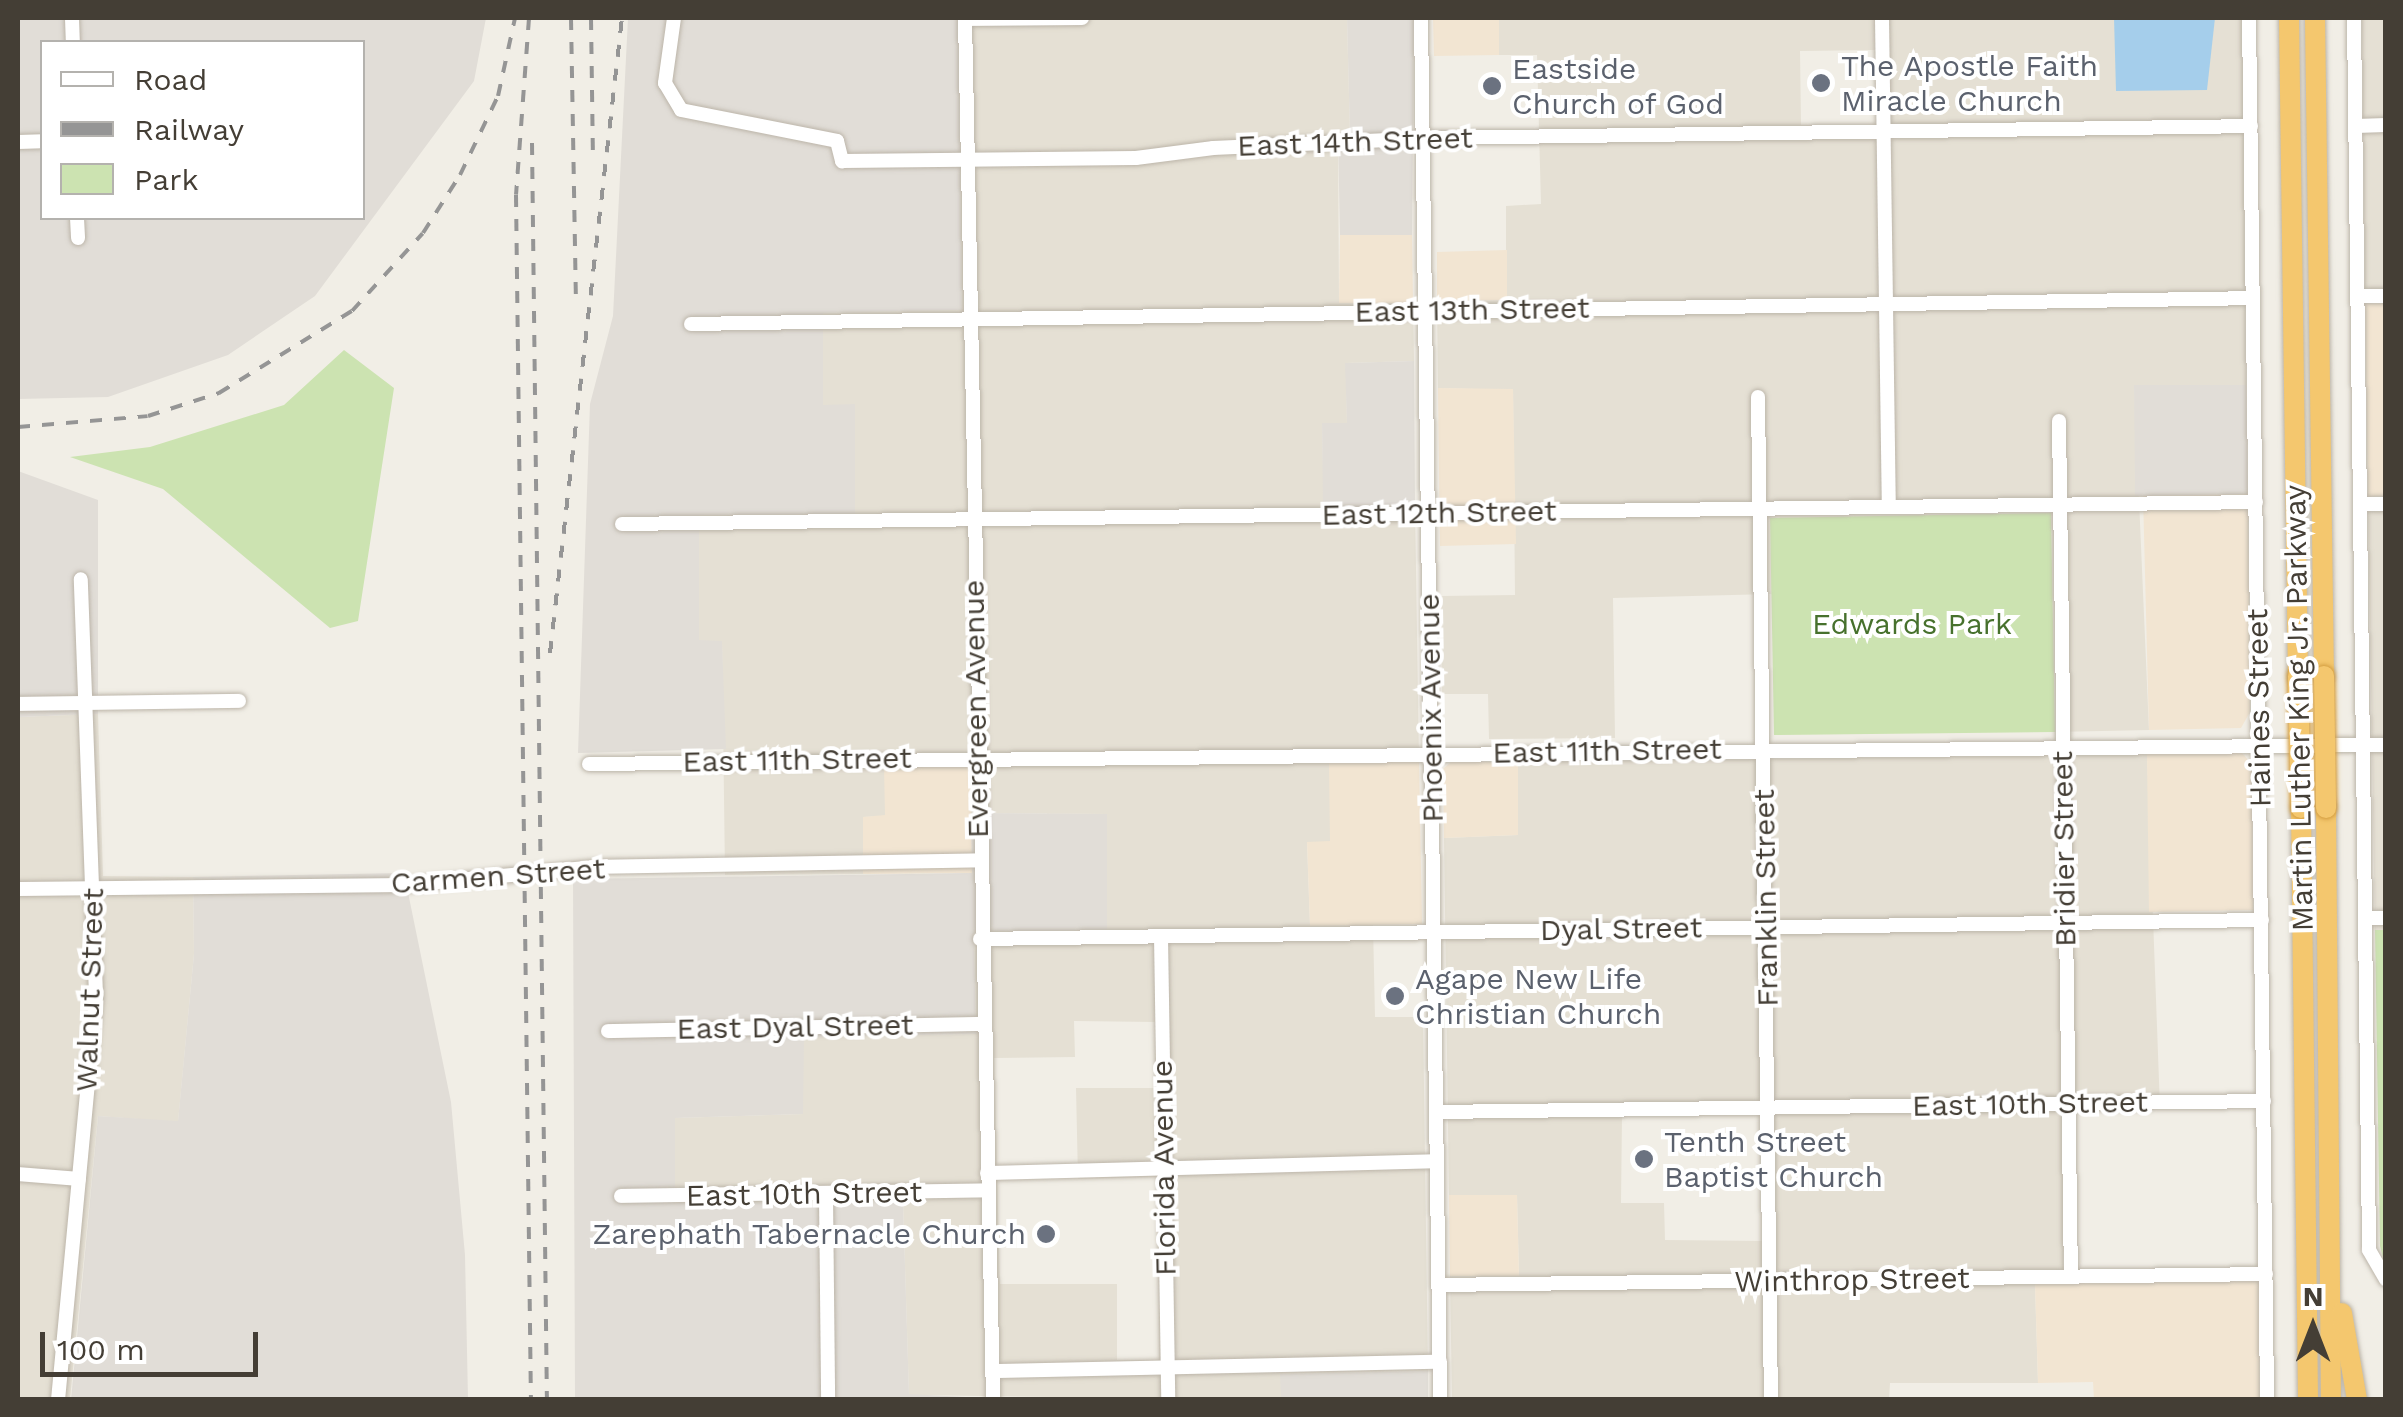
<!DOCTYPE html>
<style>
body{margin:0}
#map{position:relative;width:2403px;height:1417px;overflow:hidden;background:#f1eee6;font-family:"Work Sans",sans-serif}
div>[style]{position:absolute}
.residential>*{inset:0;background:#e5e0d4}
.commercial>*{inset:0;background:#f2e5d2}
.industrial>*{inset:0;background:#e1ddd7}
.green>*{inset:0;background:#cce3b1}
.water>*{inset:0;background:#a5ceeb}
.roads{filter:drop-shadow(0 0 2px #bcb5a9) drop-shadow(0 0 2px #bcb5a9)}
.minor>*{height:14px;margin:-7px;padding:0 7px;transform-origin:7px;border-radius:7px;background:#fff}
.highway>*{height:20px;margin:-10px;padding:0 10px;transform-origin:10px;border-radius:10px;background:#f4c76e}
.rail>*{height:4px;margin-top:-2px;transform-origin:0;background:repeating-linear-gradient(90deg,#959595 0 12px,transparent 0 24px)}
.bridges{filter:drop-shadow(0 0 2px #d29c3f) drop-shadow(0 0 2px #d29c3f)}
.highway-bridge>*{height:20px;margin:-10px;padding:0 10px;transform-origin:10px;border-radius:10px;background:#f4c76e}
.dots>*{width:28px;height:28px;translate:-50% -50%;box-sizing:border-box;border:5px solid #fff;border-radius:50%}
span{translate:-50% -50%;white-space:nowrap;text-align:center;line-height:1.15;-webkit-text-stroke:8px #fff;paint-order:stroke}
.worship-label{font-size:30px;color:#5b616d}
.left{translate:0 -50%;text-align:left}
.right{translate:-100% -50%;text-align:right}
.street-label{font-size:30px;color:#443e35}
.park-label{font-size:30px;color:#47712d}
.frame{position:absolute;inset:0;border:20px solid #443e35;pointer-events:none}
.legend{position:absolute;left:40px;top:40px;width:325px;height:180px;box-sizing:border-box;background:#fff;border:2px solid #b4b2ae;margin:0;padding:12px 18px;list-style:none;font-size:30px;color:#443e35}
.legend li{display:flex;align-items:center;gap:20px;height:50px}
.legend b{width:50px;border:2px solid #b4b2ae}
.north{position:absolute;left:2263px;top:1277px;width:100px;height:100px;-webkit-text-stroke:8px #fff;paint-order:stroke;rotate:0deg;font-size:28px;font-weight:700;line-height:40px;text-align:center;color:#443e35}
.north::after{content:'';display:block;margin:auto;width:35px;height:45px;background:#443e35;clip-path:polygon(50% 0,100% 100%,50% 72%,0 100%)}
.scale{position:absolute;left:40px;top:1332px;width:218px;height:45px;box-sizing:border-box;border:5px solid #443e35;border-top:0;padding-left:12px;font-size:30px;line-height:35px;white-space:nowrap;color:#443e35;-webkit-text-stroke:8px #fff;paint-order:stroke}
</style>
<div id="map">
<div class="residential">
<i style="clip-path:polygon(evenodd,958px 18px,1347px 18px,1350px 135px,1338px 136px,1339px 303px,1413px 303px,1414px 361px,1346px 363px,1347px 424px,1322px 424px,1324px 508px,1415px 505px,1419px 761px,1330px 842px,1307px 843px,1310px 925px,1373px 925px,1375px 1017px,1423px 1017px,1428px 1371px,1281px 1374px,1281px 1400px,909px 1395px,903px 1201px,674px 1203px,674px 1118px,803px 1114px,803px 1037px,976px 1034px,974px 931px,1106px 930px,1107px 814px,971px 813px,971px 767px,885px 816px,863px 817px,863px 874px,725px 875px,722px 642px,699px 641px,699px 515px,855px 514px,855px 405px,823px 405px,823px 313px,962px 309px,958px 18px,1074px 1021px,1155px 1022px,1155px 1088px,1076px 1088px,1078px 1179px,1158px 1177px,1159px 1360px,1117px 1360px,1117px 1284px,1000px 1284px,994px 1058px,1075px 1057px,1074px 1021px)"></i>
<i style="clip-path:polygon(evenodd,1499px 18px,2243px 18px,2246px 385px,2134px 385px,2149px 730px,2055px 732px,2051px 514px,1770px 518px,1772px 594px,1613px 598px,1615px 738px,1489px 739px,1488px 694px,1442px 694px,1441px 596px,1515px 595px,1513px 390px,1438px 388px,1437px 301px,1506px 300px,1506px 206px,1541px 204px,1537px 55px,1499px 55px,1499px 18px,1875px 50px,1877px 125px,1801px 125px,1800px 51px,1875px 50px)"></i>
<i style="clip-path:polygon(2362px 18px,2385px 18px,2385px 303px,2365px 304px)"></i>
<i style="clip-path:polygon(2386px 496px,2385px 930px,2375px 930px,2368px 497px)"></i>
<i style="clip-path:polygon(98px 714px,103px 876px,193px 877px,194px 954px,178px 1122px,98px 1116px,70px 1399px,18px 1399px,18px 717px)"></i>
<i style="clip-path:polygon(evenodd,2147px 754px,2160px 1108px,2064px 1111px,2063px 1284px,2035px 1285px,2038px 1383px,1890px 1383px,1889px 1400px,1452px 1399px,1450px 1276px,1519px 1275px,1517px 1196px,1449px 1195px,1444px 838px,1518px 835px,1518px 762px,2147px 754px,1762px 1115px,1763px 1241px,1665px 1240px,1664px 1203px,1621px 1203px,1622px 1116px,1762px 1115px)"></i>
</div>
<div class="commercial">
<i style="clip-path:polygon(1433px 18px,1499px 18px,1499px 55px,1434px 56px)"></i>
<i style="clip-path:polygon(1340px 235px,1412px 235px,1413px 303px,1339px 303px)"></i>
<i style="clip-path:polygon(1507px 250px,1507px 300px,1437px 301px,1437px 252px)"></i>
<i style="clip-path:polygon(2385px 303px,2385px 496px,2368px 497px,2365px 304px)"></i>
<i style="clip-path:polygon(1438px 388px,1513px 389px,1516px 544px,1440px 546px)"></i>
<i style="clip-path:polygon(2248px 494px,2250px 712px,2241px 728px,2149px 730px,2143px 495px)"></i>
<i style="clip-path:polygon(2241px 752px,2252px 764px,2253px 910px,2149px 912px,2147px 754px)"></i>
<i style="clip-path:polygon(1419px 761px,1422px 924px,1310px 926px,1307px 842px,1330px 841px,1329px 762px)"></i>
<i style="clip-path:polygon(1451px 762px,1518px 762px,1518px 835px,1444px 838px,1443px 769px)"></i>
<i style="clip-path:polygon(971px 766px,972px 873px,863px 874px,863px 817px,885px 815px,884px 767px)"></i>
<i style="clip-path:polygon(1449px 1195px,1517px 1195px,1519px 1276px,1450px 1276px)"></i>
<i style="clip-path:polygon(2259px 1281px,2260px 1399px,2094px 1399px,2093px 1382px,2038px 1383px,2035px 1284px)"></i>
</div>
<div class="industrial">
<i style="clip-path:polygon(evenodd,18px 18px,486px 18px,474px 81px,315px 296px,228px 355px,108px 397px,18px 399px,18px 18px,42px 42px,362px 42px,362px 218px,42px 218px,42px 42px)"></i>
<i style="clip-path:polygon(628px 18px,958px 18px,962px 310px,823px 313px,823px 405px,855px 404px,855px 514px,699px 515px,699px 640px,722px 641px,726px 749px,578px 753px,590px 404px,613px 316px)"></i>
<i style="clip-path:polygon(1347px 18px,1414px 18px,1412px 235px,1340px 235px,1338px 135px,1350px 135px)"></i>
<i style="clip-path:polygon(1414px 361px,1415px 505px,1323px 508px,1322px 423px,1347px 423px,1345px 363px)"></i>
<i style="clip-path:polygon(2134px 385px,2246px 385px,2248px 494px,2135px 496px)"></i>
<i style="clip-path:polygon(18px 471px,98px 500px,98px 714px,18px 717px)"></i>
<i style="clip-path:polygon(971px 813px,1107px 814px,1107px 930px,974px 931px,976px 1034px,804px 1037px,803px 1114px,675px 1118px,675px 1203px,903px 1201px,909px 1394px,1003px 1399px,575px 1399px,573px 879px,972px 873px)"></i>
<i style="clip-path:polygon(404px 873px,451px 1102px,465px 1255px,468px 1399px,71px 1400px,98px 1116px,178px 1121px,194px 954px,193px 877px)"></i>
<i style="clip-path:polygon(1428px 1371px,1428px 1399px,1281px 1399px,1280px 1374px)"></i>
</div>
<div class="green">
<i style="clip-path:polygon(344px 350px,394px 388px,358px 621px,330px 628px,163px 489px,70px 457px,150px 447px,284px 405px)"></i>
<i style="clip-path:polygon(2051px 513px,2055px 732px,1774px 735px,1770px 518px)"></i>
<i style="clip-path:polygon(2375px 930px,2386px 930px,2385px 1266px,2380px 1246px)"></i>
</div>
<div class="water">
<i style="clip-path:polygon(2114px 18px,2215px 18px,2207px 90px,2116px 91px)"></i>
</div>
<div class="roads">
<div class="minor">
<i style="left:72px;top:18px;width:24px;rotate:88deg"></i>
<i style="left:674px;top:18px;width:66px;rotate:97.9deg"></i>
<i style="left:665px;top:83px;width:31px;rotate:59deg"></i>
<i style="left:681px;top:110px;width:159px;rotate:11.2deg"></i>
<i style="left:837px;top:141px;width:21px;rotate:76deg"></i>
<i style="left:842px;top:161px;width:294px;rotate:-0.6deg"></i>
<i style="left:1136px;top:158px;width:78px;rotate:-7.4deg"></i>
<i style="left:1213px;top:148px;width:224px;rotate:-2.6deg"></i>
<i style="left:1437px;top:138px;width:814px;rotate:-0.84deg"></i>
<i style="left:965px;top:18px;width:1382px;rotate:88.84deg"></i>
<i style="left:1421px;top:18px;width:1382px;rotate:89.21deg"></i>
<i style="left:1882px;top:18px;width:489px;rotate:89.2deg"></i>
<i style="left:2249px;top:18px;width:1382px;rotate:89.25deg"></i>
<i style="left:2354px;top:18px;width:1232px;rotate:89.3deg"></i>
<i style="left:2369px;top:1250px;width:34px;rotate:60deg"></i>
<i style="left:966px;top:19px;width:116px;rotate:-0.5deg"></i>
<i style="left:2356px;top:126px;width:30px;rotate:-2deg"></i>
<i style="left:18px;top:142px;width:24px;rotate:-2deg"></i>
<i style="left:77px;top:218px;width:20px;rotate:87deg"></i>
<i style="left:2357px;top:296px;width:29px"></i>
<i style="left:691px;top:324px;width:1562px;rotate:-0.95deg"></i>
<i style="left:1758px;top:397px;width:1003px;rotate:89.26deg"></i>
<i style="left:2059px;top:421px;width:856px;rotate:89.2deg"></i>
<i style="left:2360px;top:504px;width:26px"></i>
<i style="left:622px;top:524px;width:1634px;rotate:-0.77deg"></i>
<i style="left:18px;top:704px;width:221px;rotate:-0.8deg"></i>
<i style="left:589px;top:764px;width:1797px;rotate:-0.61deg"></i>
<i style="left:18px;top:889px;width:388px;rotate:-0.6deg"></i>
<i style="left:406px;top:885px;width:191px;rotate:-5.4deg"></i>
<i style="left:596px;top:867px;width:383px;rotate:-1deg"></i>
<i style="left:2365px;top:918px;width:21px"></i>
<i style="left:1161px;top:936px;width:464px;rotate:89.1deg"></i>
<i style="left:980px;top:939px;width:1282px;rotate:-0.85deg"></i>
<i style="left:608px;top:1031px;width:374px;rotate:-1.1deg"></i>
<i style="left:1436px;top:1112px;width:828px;rotate:-0.76deg"></i>
<i style="left:987px;top:1173px;width:450px;rotate:-1.5deg"></i>
<i style="left:18px;top:1174px;width:61px;rotate:4.7deg"></i>
<i style="left:826px;top:1195px;width:205px;rotate:89.4deg"></i>
<i style="left:621px;top:1196px;width:366px;rotate:-0.9deg"></i>
<i style="left:1439px;top:1285px;width:827px;rotate:-0.76deg"></i>
<i style="left:993px;top:1371px;width:447px;rotate:-1.2deg"></i>
<i style="left:58px;top:1400px;width:407px;rotate:-84.6deg"></i>
<i style="left:96px;top:995px;width:416px;rotate:-92.1deg"></i>
</div>
<div class="highway">
<i style="left:2289px;top:18px;width:658px;rotate:89.22deg"></i>
<i style="left:2315px;top:18px;width:658px;rotate:89.22deg"></i>
<i style="left:2301px;top:808px;width:592px;rotate:89.32deg"></i>
<i style="left:2326px;top:808px;width:592px;rotate:89.52deg"></i>
<i style="left:2342px;top:1313px;width:88px;rotate:80.2deg"></i>
</div>
</div>
<div class="rail">
<i style="left:529px;top:18px;width:177px;rotate:94.2deg"></i>
<i style="left:516px;top:195px;width:1205px;rotate:89.29deg"></i>
<i style="left:571px;top:18px;width:284px;rotate:89deg"></i>
<i style="left:591px;top:18px;width:142px;rotate:89.2deg"></i>
<i style="left:532px;top:143px;width:1257px;rotate:89.32deg"></i>
<i style="left:18px;top:427px;width:130px;rotate:-4.8deg"></i>
<i style="left:148px;top:416px;width:75px;rotate:-17.9deg"></i>
<i style="left:219px;top:393px;width:156px;rotate:-31.7deg"></i>
<i style="left:352px;top:311px;width:105px;rotate:-47.7deg"></i>
<i style="left:423px;top:233px;width:69px;rotate:-57.5deg"></i>
<i style="left:460px;top:175px;width:88px;rotate:-64.3deg"></i>
<i style="left:498px;top:96px;width:80px;rotate:-77.7deg"></i>
<i style="left:550px;top:653px;width:639px;rotate:-83.53deg"></i>
</div>
<div class="bridges">
<div class="highway-bridge">
<i style="left:2298px;top:676px;width:132px;rotate:88.7deg"></i>
<i style="left:2324px;top:676px;width:132px;rotate:89.1deg"></i>
</div>
</div>
<div class="dots">
<i style="left:1821px;top:83px;background:#6b7280"></i>
<i style="left:1492px;top:86px;background:#6b7280"></i>
<i style="left:1395px;top:996px;background:#6b7280"></i>
<i style="left:1644px;top:1159px;background:#6b7280"></i>
<i style="left:1046px;top:1234px;background:#6b7280"></i>
</div>
<div class="worship-label">
<span class="left" style="left:1841px;top:83px">The Apostle Faith<br>Miracle Church</span>
<span class="left" style="left:1512px;top:86px">Eastside<br>Church of God</span>
<span class="left" style="left:1415px;top:996px">Agape New Life<br>Christian Church</span>
<span class="left" style="left:1664px;top:1159px">Tenth Street<br>Baptist Church</span>
<span class="right" style="left:1026px;top:1234px">Zarephath Tabernacle Church</span>
</div>
<div class="street-label">
<span style="left:1355px;top:142px;rotate:-2deg">East 14th Street</span>
<span style="left:1472px;top:310px;rotate:-1deg">East 13th Street</span>
<span style="left:1439px;top:513px;rotate:-1deg">East 12th Street</span>
<span style="left:1431px;top:708px;rotate:-91deg">Phoenix Avenue</span>
<span style="left:2259px;top:708px;rotate:-91deg">Haines Street</span>
<span style="left:2299px;top:708px;rotate:-91deg">Martin Luther King Jr. Parkway</span>
<span style="left:976px;top:709px;rotate:-91deg">Evergreen Avenue</span>
<span style="left:1607px;top:751px;rotate:-1deg">East 11th Street</span>
<span style="left:797px;top:760px;rotate:-1deg">East 11th Street</span>
<span style="left:2064px;top:849px;rotate:-91deg">Bridier Street</span>
<span style="left:498px;top:876px;rotate:-4deg">Carmen Street</span>
<span style="left:1766px;top:898px;rotate:-91deg">Franklin Street</span>
<span style="left:1621px;top:929px;rotate:-1deg">Dyal Street</span>
<span style="left:90px;top:990px;rotate:-88deg">Walnut Street</span>
<span style="left:795px;top:1027px;rotate:-1deg">East Dyal Street</span>
<span style="left:2030px;top:1104px;rotate:-1deg">East 10th Street</span>
<span style="left:1164px;top:1168px;rotate:-91deg">Florida Avenue</span>
<span style="left:804px;top:1194px;rotate:-1deg">East 10th Street</span>
<span style="left:1852px;top:1280px;rotate:-1deg">Winthrop Street</span>
</div>
<div class="park-label">
<span style="left:1912px;top:624px">Edwards Park</span>
</div>
<div class="frame"></div>
<ul class="legend">
<li><b style="height:12px;background:#fff"></b>Road</li>
<li><b style="height:12px;background:#959595"></b>Railway</li>
<li><b style="height:28px;background:#cce3b1"></b>Park</li>
</ul>
<div class="north">N</div>
<div class="scale">100 m</div>
</div>
